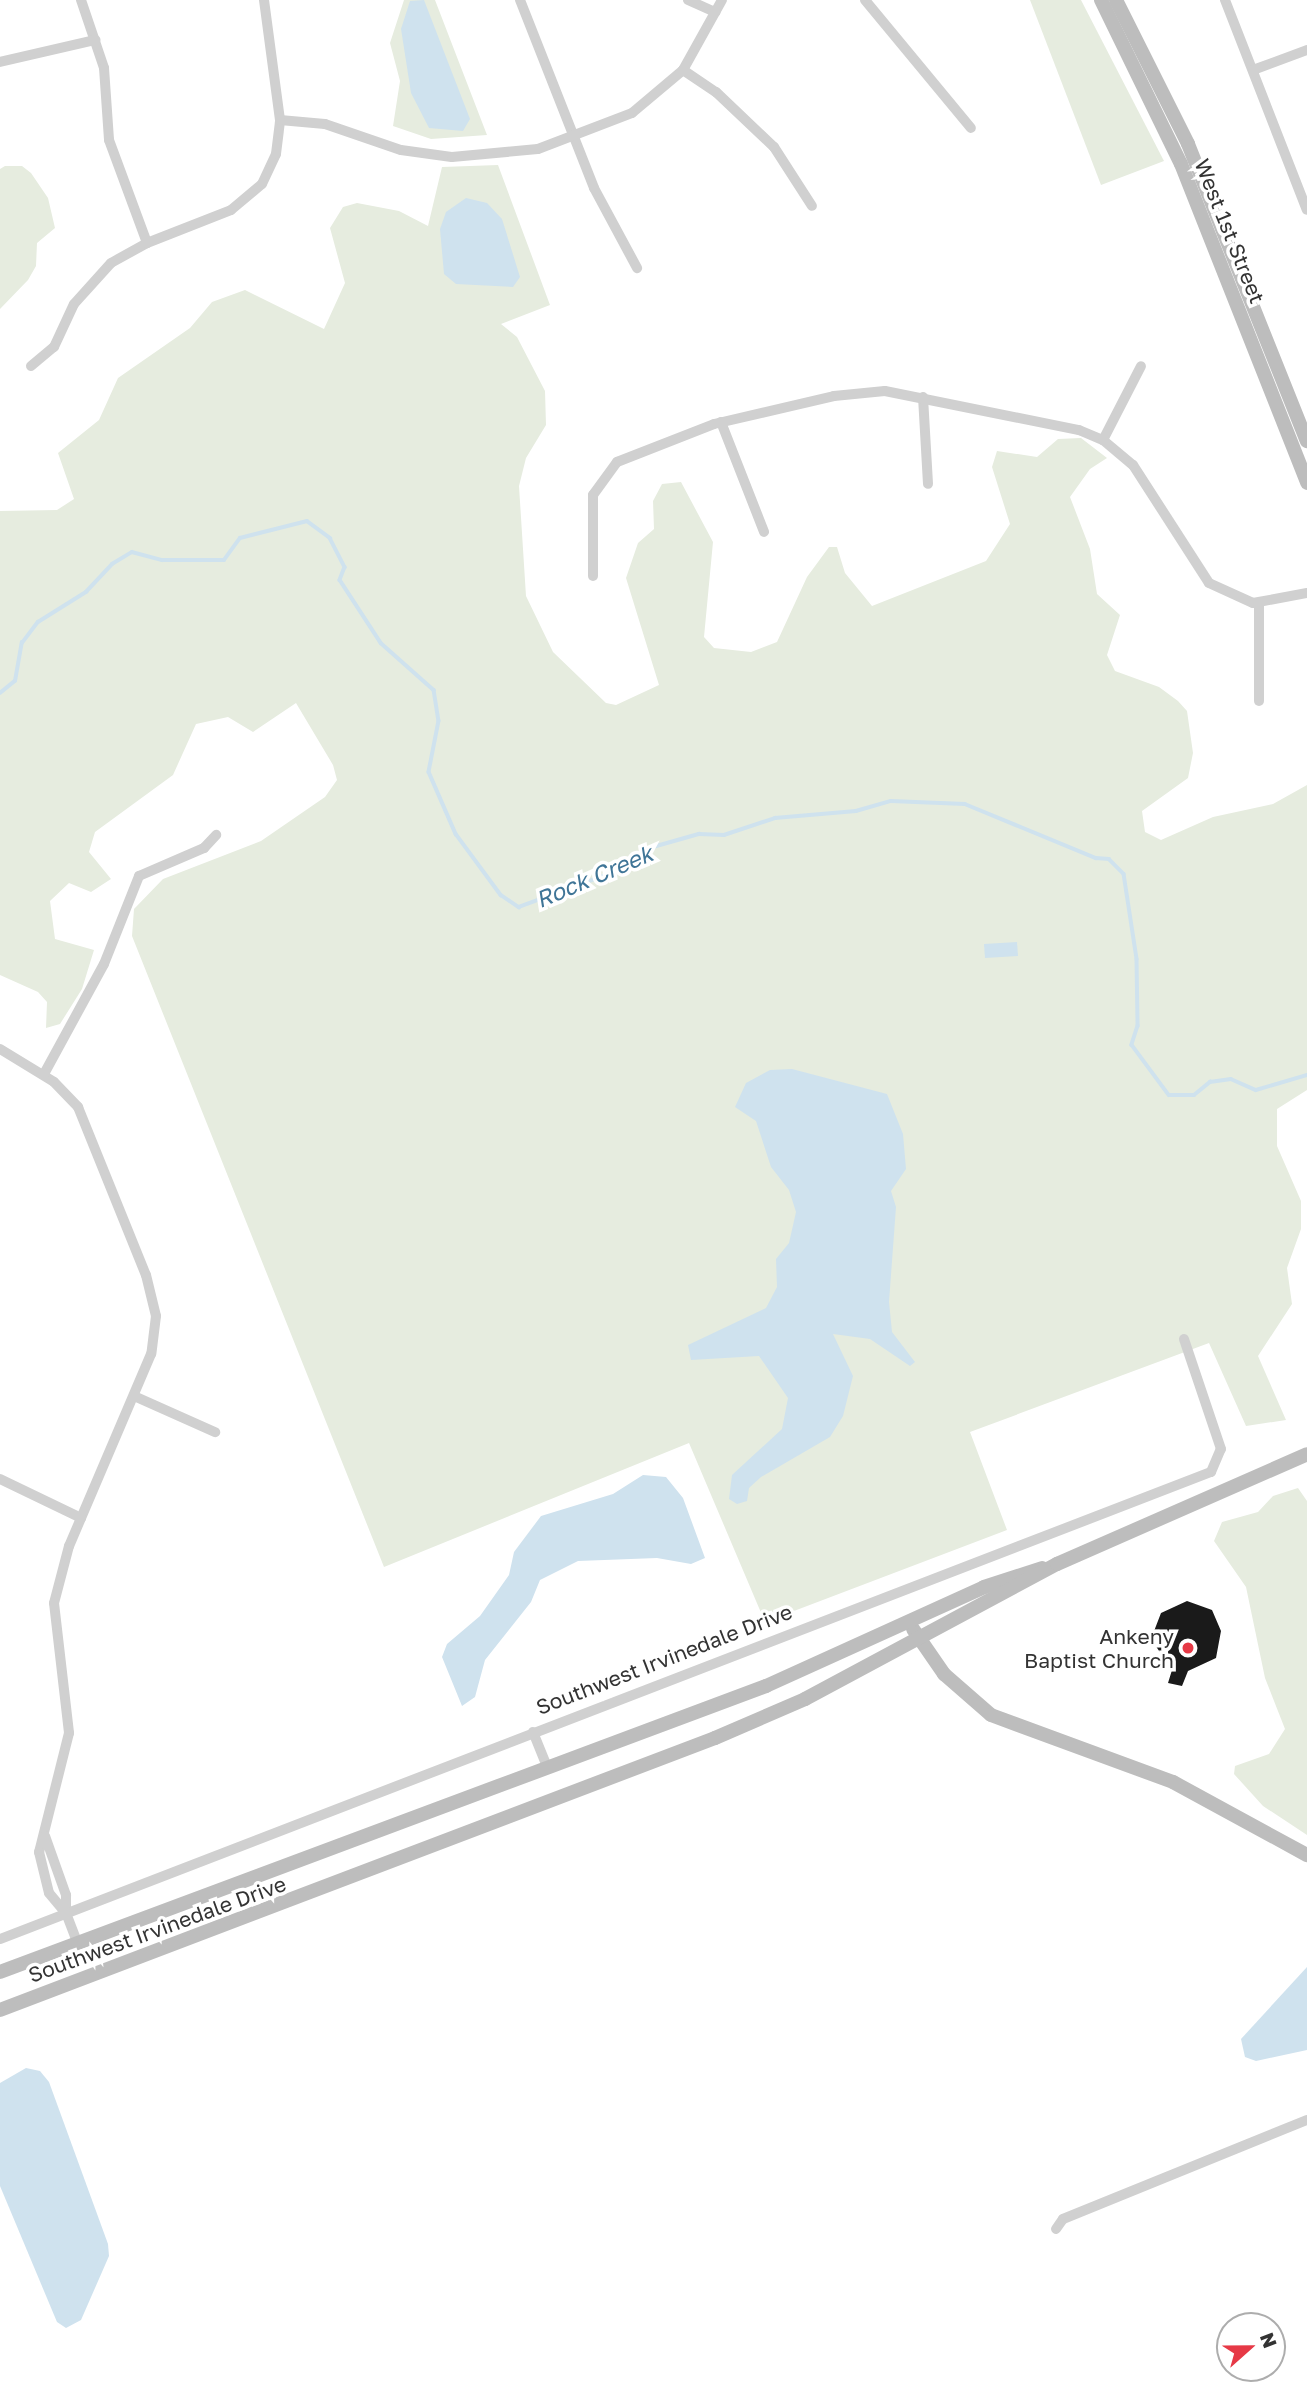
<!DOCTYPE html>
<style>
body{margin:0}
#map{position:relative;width:1307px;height:2403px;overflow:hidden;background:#fff;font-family:"Golos Text",sans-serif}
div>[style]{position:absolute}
.green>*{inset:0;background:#e6ecdf}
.water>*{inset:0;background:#cfe2ee}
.stream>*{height:3.5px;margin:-1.75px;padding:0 1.75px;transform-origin:1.75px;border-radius:1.75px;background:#cfe2ee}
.building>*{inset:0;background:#1a1a1a}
.street>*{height:10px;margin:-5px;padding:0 5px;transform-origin:5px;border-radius:5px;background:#d0d0d0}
.secondary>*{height:14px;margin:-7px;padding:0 7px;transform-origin:7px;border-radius:7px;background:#bdbdbd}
.dots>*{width:19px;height:19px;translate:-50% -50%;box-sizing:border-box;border:4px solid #fff;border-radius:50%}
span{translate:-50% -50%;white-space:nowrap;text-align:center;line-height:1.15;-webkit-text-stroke:7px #fff;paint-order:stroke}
.street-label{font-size:21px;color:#333}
.poi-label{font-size:21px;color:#333}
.right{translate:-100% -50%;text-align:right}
.water-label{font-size:23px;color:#3f7597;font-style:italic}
.north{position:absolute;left:1216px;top:2312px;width:70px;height:70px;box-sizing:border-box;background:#fff;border:2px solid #adadad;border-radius:50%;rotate:69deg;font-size:19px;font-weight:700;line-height:28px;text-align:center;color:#333}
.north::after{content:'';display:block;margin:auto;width:24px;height:32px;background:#e63946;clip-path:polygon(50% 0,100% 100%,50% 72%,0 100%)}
</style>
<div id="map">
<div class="green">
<i style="clip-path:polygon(404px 0,435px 0,487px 135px,431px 139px,393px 126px,400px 81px,390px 43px)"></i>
<i style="clip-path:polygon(1030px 0,1081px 0,1164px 161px,1101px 185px)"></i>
<i style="clip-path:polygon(498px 165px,550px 305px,501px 324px,517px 337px,545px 391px,546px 425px,526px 458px,519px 486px,526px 596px,553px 652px,606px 703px,616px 705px,659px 685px,626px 578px,638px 543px,654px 529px,653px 501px,662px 484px,681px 482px,713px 542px,704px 637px,714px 648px,751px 652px,777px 642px,807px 577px,829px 547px,837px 547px,845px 573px,872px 606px,986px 561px,1010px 524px,992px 467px,997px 451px,1037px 457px,1058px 439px,1081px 438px,1107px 458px,1090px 469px,1070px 497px,1090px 549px,1097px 594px,1120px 615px,1107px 655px,1115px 671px,1159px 687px,1178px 701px,1187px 711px,1193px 753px,1188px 778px,1142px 811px,1145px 832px,1161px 840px,1213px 817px,1273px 804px,1307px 785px,1307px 1090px,1277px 1109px,1277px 1146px,1301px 1201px,1301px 1229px,1287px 1268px,1292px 1304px,1258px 1356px,1286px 1420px,1246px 1426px,1209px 1343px,970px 1432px,1007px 1530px,765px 1622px,689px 1443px,384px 1567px,132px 936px,134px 909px,163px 879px,261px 841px,325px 797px,337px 780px,333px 765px,296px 703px,253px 732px,228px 717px,196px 724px,173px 775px,95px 832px,89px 852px,111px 879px,91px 892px,69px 883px,50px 901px,55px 939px,94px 950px,82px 989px,60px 1024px,46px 1028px,47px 1002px,38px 992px,0 975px,0 511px,57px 510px,74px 499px,58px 453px,99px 420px,118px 378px,190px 328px,212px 302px,245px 290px,324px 329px,345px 283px,330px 228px,343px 207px,357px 203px,399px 211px,428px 226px,442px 167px)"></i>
<i style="clip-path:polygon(5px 166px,22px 166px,31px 173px,48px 198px,55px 228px,37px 243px,36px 266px,28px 280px,0 309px,0 169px)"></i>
<i style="clip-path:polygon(1298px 1488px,1307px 1501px,1307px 1835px,1263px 1806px,1234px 1774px,1235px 1766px,1269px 1754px,1285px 1729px,1265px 1678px,1246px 1587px,1214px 1541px,1222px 1522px,1258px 1512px,1273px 1496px)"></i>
</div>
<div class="water">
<i style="clip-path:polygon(424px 0,470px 119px,463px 131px,429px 128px,411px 93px,401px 29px,410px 1px)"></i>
<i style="clip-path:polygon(466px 198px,487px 203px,502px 219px,520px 277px,513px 287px,456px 284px,444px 274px,440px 229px,446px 212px)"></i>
<i style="clip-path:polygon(1017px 942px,1018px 956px,985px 958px,984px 944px)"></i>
<i style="clip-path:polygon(792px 1069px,887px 1094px,903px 1134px,906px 1169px,891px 1191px,896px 1207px,889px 1302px,892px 1332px,915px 1362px,910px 1366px,870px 1339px,833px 1334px,853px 1376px,843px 1416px,830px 1437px,761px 1477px,749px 1488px,747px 1501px,737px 1504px,729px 1499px,732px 1475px,782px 1429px,788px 1398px,759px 1356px,691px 1360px,688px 1345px,766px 1308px,777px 1287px,776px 1259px,789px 1243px,796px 1212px,789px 1190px,771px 1167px,756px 1121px,735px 1107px,746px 1083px,770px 1070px)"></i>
<i style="clip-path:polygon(643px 1475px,666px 1477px,683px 1498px,705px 1558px,691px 1564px,657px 1558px,578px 1561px,540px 1580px,531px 1602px,485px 1660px,475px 1697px,462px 1706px,442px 1657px,447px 1644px,480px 1616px,509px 1575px,514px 1552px,541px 1516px,613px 1494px)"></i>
<i style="clip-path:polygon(1307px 1967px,1307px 2050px,1256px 2061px,1245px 2057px,1241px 2039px)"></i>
<i style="clip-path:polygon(26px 2068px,40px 2071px,49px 2082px,108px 2244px,109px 2256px,81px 2320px,66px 2328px,57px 2322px,0 2186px,0 2083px)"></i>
</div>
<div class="stream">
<i style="left:0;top:693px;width:19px;rotate:-39deg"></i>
<i style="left:15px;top:681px;width:39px;rotate:-80deg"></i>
<i style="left:22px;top:643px;width:26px;rotate:-53deg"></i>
<i style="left:38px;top:622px;width:57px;rotate:-32deg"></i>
<i style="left:86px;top:592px;width:38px;rotate:-47deg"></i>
<i style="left:112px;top:564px;width:23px;rotate:-31deg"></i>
<i style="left:132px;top:552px;width:31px;rotate:15deg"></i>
<i style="left:162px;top:560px;width:62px"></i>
<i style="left:224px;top:560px;width:27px;rotate:-54deg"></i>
<i style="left:240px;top:538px;width:69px;rotate:-14.2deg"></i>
<i style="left:307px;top:521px;width:29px;rotate:36deg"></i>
<i style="left:330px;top:538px;width:33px;rotate:63deg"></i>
<i style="left:345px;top:567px;width:14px;rotate:111deg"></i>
<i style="left:340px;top:580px;width:75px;rotate:56.9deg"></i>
<i style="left:381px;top:643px;width:71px;rotate:41.6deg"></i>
<i style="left:434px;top:690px;width:31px;rotate:81deg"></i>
<i style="left:439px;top:721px;width:52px;rotate:101.1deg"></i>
<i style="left:429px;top:772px;width:68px;rotate:66.5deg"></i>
<i style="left:456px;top:834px;width:76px;rotate:53.6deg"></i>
<i style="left:501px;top:895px;width:22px;rotate:34deg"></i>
<i style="left:519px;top:907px;width:98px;rotate:-20.3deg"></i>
<i style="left:611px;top:873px;width:49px;rotate:-31.8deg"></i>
<i style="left:653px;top:847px;width:48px;rotate:-15.8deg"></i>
<i style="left:699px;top:834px;width:25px;rotate:2deg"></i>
<i style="left:724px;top:835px;width:54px;rotate:-18.4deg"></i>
<i style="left:775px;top:818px;width:81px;rotate:-4.9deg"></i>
<i style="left:856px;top:811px;width:36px;rotate:-16deg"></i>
<i style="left:891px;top:801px;width:74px;rotate:2.3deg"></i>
<i style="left:965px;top:804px;width:142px;rotate:22.4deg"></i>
<i style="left:1096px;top:858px;width:13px;rotate:4deg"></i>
<i style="left:1109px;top:859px;width:21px;rotate:45deg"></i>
<i style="left:1124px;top:874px;width:86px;rotate:81.3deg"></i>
<i style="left:1137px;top:959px;width:67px;rotate:89.1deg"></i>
<i style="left:1138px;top:1026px;width:20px;rotate:108deg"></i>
<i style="left:1132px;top:1045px;width:62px;rotate:53.5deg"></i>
<i style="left:1169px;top:1095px;width:25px"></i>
<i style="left:1194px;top:1095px;width:21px;rotate:-39deg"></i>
<i style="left:1210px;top:1082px;width:21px;rotate:-8deg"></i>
<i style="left:1231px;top:1079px;width:27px;rotate:24deg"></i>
<i style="left:1256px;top:1090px;width:53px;rotate:-16.4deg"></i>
</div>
<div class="building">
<i style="clip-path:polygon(1187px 1601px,1212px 1610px,1221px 1631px,1216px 1658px,1188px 1671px,1182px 1686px,1168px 1683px,1172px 1670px,1151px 1639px,1161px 1613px)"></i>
</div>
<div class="street">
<i style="left:81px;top:0;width:72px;rotate:71.3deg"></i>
<i style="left:104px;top:68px;width:72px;rotate:86deg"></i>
<i style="left:109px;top:140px;width:110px;rotate:69.7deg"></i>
<i style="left:520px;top:0;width:202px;rotate:68.5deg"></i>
<i style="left:594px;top:188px;width:91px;rotate:61.7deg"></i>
<i style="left:688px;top:0;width:30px;rotate:24deg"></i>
<i style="left:865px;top:0;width:166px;rotate:50.4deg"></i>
<i style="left:1225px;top:0;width:225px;rotate:68.7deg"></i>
<i style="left:0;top:62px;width:98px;rotate:-13deg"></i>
<i style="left:683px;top:70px;width:40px;rotate:34deg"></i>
<i style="left:716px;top:92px;width:80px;rotate:43.5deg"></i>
<i style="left:774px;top:147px;width:70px;rotate:57.2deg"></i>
<i style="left:1253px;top:70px;width:58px;rotate:-20.3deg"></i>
<i style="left:280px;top:120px;width:45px;rotate:5.1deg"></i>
<i style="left:325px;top:124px;width:80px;rotate:18.9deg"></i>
<i style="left:401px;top:150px;width:51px;rotate:7.8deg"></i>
<i style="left:452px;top:157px;width:86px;rotate:-5.3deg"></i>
<i style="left:538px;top:149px;width:101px;rotate:-21deg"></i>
<i style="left:632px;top:113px;width:67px;rotate:-40.1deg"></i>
<i style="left:683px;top:70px;width:80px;rotate:-60.9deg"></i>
<i style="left:31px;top:366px;width:30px;rotate:-40deg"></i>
<i style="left:54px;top:347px;width:47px;rotate:-65.1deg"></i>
<i style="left:74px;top:304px;width:55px;rotate:-47.9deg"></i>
<i style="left:111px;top:263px;width:41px;rotate:-29.1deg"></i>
<i style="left:147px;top:243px;width:90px;rotate:-21.4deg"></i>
<i style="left:231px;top:210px;width:40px;rotate:-40deg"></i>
<i style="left:262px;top:184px;width:33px;rotate:-65deg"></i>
<i style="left:276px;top:154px;width:34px;rotate:-83deg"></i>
<i style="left:280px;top:120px;width:121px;rotate:-97.6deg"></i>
<i style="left:923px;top:397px;width:87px;rotate:86.7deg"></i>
<i style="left:721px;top:422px;width:118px;rotate:68.6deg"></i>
<i style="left:1103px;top:440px;width:83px;rotate:-62.8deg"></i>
<i style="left:593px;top:576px;width:81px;rotate:-90deg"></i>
<i style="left:593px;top:495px;width:41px;rotate:-54deg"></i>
<i style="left:617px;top:462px;width:104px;rotate:-21.4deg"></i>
<i style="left:714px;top:424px;width:123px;rotate:-13.1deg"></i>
<i style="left:834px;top:396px;width:51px;rotate:-5.6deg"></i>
<i style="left:885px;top:391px;width:198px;rotate:11.4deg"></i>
<i style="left:1079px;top:430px;width:26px;rotate:23deg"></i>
<i style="left:1103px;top:440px;width:39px;rotate:40deg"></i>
<i style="left:1133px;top:465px;width:140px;rotate:57.2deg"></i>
<i style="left:1209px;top:583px;width:48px;rotate:24.4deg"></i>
<i style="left:1253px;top:603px;width:55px;rotate:-10.5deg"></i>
<i style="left:1259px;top:701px;width:97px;rotate:-90deg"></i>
<i style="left:0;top:1049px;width:63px;rotate:31.4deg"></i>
<i style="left:54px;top:1082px;width:35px;rotate:46deg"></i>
<i style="left:78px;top:1107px;width:181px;rotate:68deg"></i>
<i style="left:146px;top:1275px;width:42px;rotate:76.3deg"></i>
<i style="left:156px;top:1316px;width:38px;rotate:97deg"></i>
<i style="left:151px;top:1354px;width:209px;rotate:113.1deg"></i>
<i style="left:69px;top:1546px;width:59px;rotate:104.7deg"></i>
<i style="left:54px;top:1603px;width:131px;rotate:83.4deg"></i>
<i style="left:69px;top:1733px;width:123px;rotate:104.1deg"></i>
<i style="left:39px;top:1852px;width:42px;rotate:76.3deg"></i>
<i style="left:49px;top:1893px;width:26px;rotate:50deg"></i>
<i style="left:66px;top:1913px;width:31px;rotate:69deg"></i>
<i style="left:44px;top:1074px;width:125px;rotate:-61.4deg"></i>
<i style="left:104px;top:964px;width:95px;rotate:-68.3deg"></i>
<i style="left:139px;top:876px;width:71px;rotate:-23.3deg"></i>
<i style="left:204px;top:848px;width:18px;rotate:-47deg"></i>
<i style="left:134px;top:1396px;width:89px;rotate:24deg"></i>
<i style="left:0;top:1479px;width:90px;rotate:25.7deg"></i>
<i style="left:533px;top:1732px;width:38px;rotate:68deg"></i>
<i style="left:45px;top:1836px;width:63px;rotate:70.4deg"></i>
<i style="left:66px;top:1895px;width:18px;rotate:90deg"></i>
<i style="left:0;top:1939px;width:1298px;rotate:-21.09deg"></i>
<i style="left:1211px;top:1472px;width:25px;rotate:-67deg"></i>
<i style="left:1221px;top:1449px;width:116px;rotate:-108.6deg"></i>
<i style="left:1056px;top:2229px;width:12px;rotate:-55deg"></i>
<i style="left:1063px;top:2219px;width:263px;rotate:-22.1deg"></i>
</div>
<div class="secondary">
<i style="left:1101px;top:0;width:182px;rotate:64deg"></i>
<i style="left:1181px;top:164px;width:343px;rotate:68.4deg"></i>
<i style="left:1116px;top:0;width:161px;rotate:63.4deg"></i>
<i style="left:1188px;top:144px;width:320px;rotate:68.2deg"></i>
<i style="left:913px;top:1629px;width:55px;rotate:55.4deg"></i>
<i style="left:944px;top:1674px;width:62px;rotate:41.1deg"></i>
<i style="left:991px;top:1715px;width:194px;rotate:20.2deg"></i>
<i style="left:1173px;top:1782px;width:153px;rotate:28.6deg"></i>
<i style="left:0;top:1972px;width:818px;rotate:-20.47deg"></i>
<i style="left:766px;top:1686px;width:239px;rotate:-24.4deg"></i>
<i style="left:984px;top:1587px;width:61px;rotate:-18.1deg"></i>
<i style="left:0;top:2010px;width:765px;rotate:-20.83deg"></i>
<i style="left:715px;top:1738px;width:98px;rotate:-23.4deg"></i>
<i style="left:805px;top:1699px;width:286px;rotate:-28.2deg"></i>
<i style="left:1057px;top:1564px;width:273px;rotate:-23.7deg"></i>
</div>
<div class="dots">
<i style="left:1188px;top:1648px;background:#e63946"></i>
</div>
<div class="street-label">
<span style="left:1230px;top:231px;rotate:68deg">West 1st Street</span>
<span style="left:664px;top:1659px;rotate:-21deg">Southwest Irvinedale Drive</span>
<span style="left:157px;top:1929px;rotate:-20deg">Southwest Irvinedale Drive</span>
</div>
<div class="poi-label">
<span class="right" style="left:1174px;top:1648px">Ankeny<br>Baptist Church</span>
</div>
<div class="water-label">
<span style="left:594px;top:876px;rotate:-23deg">Rock Creek</span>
</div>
<div class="north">N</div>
</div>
